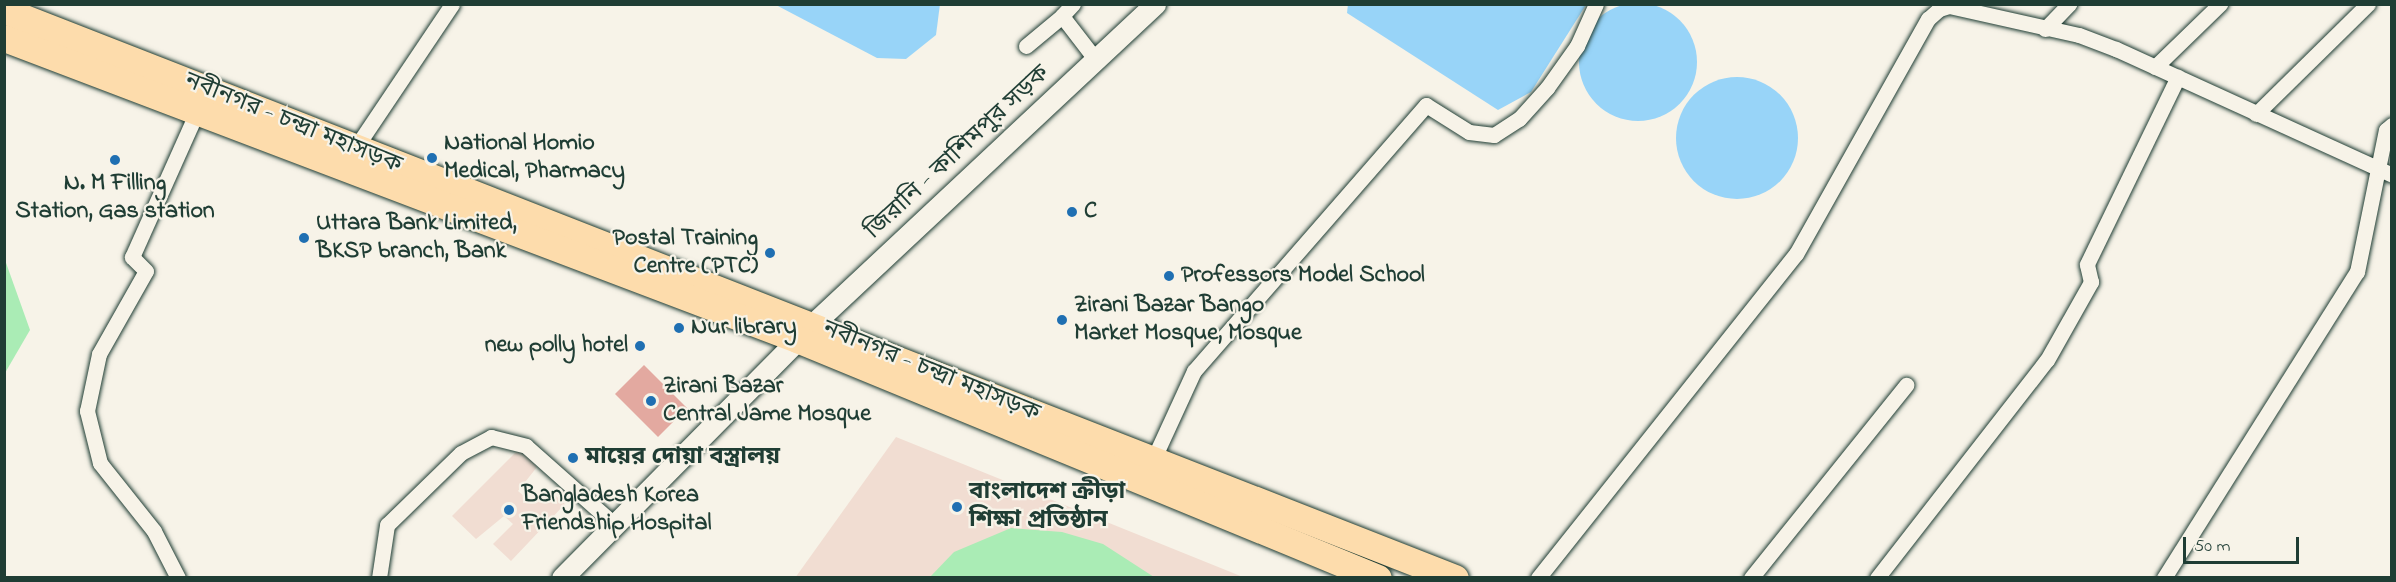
<!DOCTYPE html>
<meta charset="utf-8">
<style>
body{margin:0}
#map{position:relative;width:2396px;height:582px;overflow:hidden;background:#f7f3e8;font-family:"Indie Flower","Noto Sans Bengali",sans-serif}
div>[style]{position:absolute}
.built>*{inset:0;background:#f1ddd2}
.green>*{inset:0;background:#aaecb5}
.water>*{inset:0;background:#98d4f8}
.round{border-radius:50%}
.building>*{inset:0;background:#e3a9a0}
.roads{filter:drop-shadow(0 0 2px #1f3d34) drop-shadow(0 0 2px #1f3d34)}
.street>*{height:15px;margin:-7.5px;padding:0 7.5px;transform-origin:7.5px;border-radius:7.5px;background:#f7f3e8}
.secondary>*{height:21px;margin:-10.5px;padding:0 10.5px;transform-origin:10.5px;border-radius:10.5px;background:#f7f3e8}
.highway>*{height:27px;margin:-13.5px;padding:0 13.5px;transform-origin:13.5px;border-radius:13.5px;background:#fddcac}
.dots>*{width:16px;height:16px;translate:-50% -50%;box-sizing:border-box;border:3px solid #f7f3e8;border-radius:50%}
span{translate:-50% -50%;white-space:nowrap;text-align:center;line-height:1.15;-webkit-text-stroke:4.5px #f7f3e8;paint-order:stroke}
.street-label{font-size:24px;color:#1f3d34}
.poi-label{font-size:24px;color:#1f3d34;font-weight:700}
.left{translate:0 -50%;text-align:left}
.right{translate:-100% -50%;text-align:right}
.frame{position:absolute;inset:0;border:6px solid #1f3d34;pointer-events:none}
.scale{position:absolute;left:2183px;top:537px;width:116px;height:27px;box-sizing:border-box;border:3px solid #1f3d34;border-top:0;padding-left:8px;font-size:18px;line-height:21px;white-space:nowrap;color:#1f3d34;-webkit-text-stroke:4px #f7f3e8;paint-order:stroke}
</style>
<div id="map">
<div class="built">
<i style="clip-path:polygon(896px 437px,1243px 577px,795px 578px)"></i>
<i style="clip-path:polygon(519px 449px,537px 467px,518px 491px,531px 502px,548px 489px,565px 504px,511px 561px,493px 544px,513px 524px,504px 516px,476px 539px,452px 516px)"></i>
</div>
<div class="green">
<i style="clip-path:polygon(5px 260px,30px 330px,5px 373px,4px 373px)"></i>
<i style="clip-path:polygon(1011px 528px,1062px 532px,1103px 544px,1154px 577px,930px 577px,954px 552px)"></i>
</div>
<div class="water">
<i class="round" style="left:1579px;top:3px;width:118px;height:118px"></i>
<i style="clip-path:polygon(940px 4px,936px 35px,906px 59px,877px 58px,776px 5px)"></i>
<i style="clip-path:polygon(1348px 4px,1586px 4px,1586px 5px,1531px 92px,1498px 110px,1347px 13px)"></i>
<i class="round" style="left:1676px;top:77px;width:122px;height:122px"></i>
</div>
<div class="building">
<i style="clip-path:polygon(644px 365px,687px 408px,658px 437px,615px 394px)"></i>
</div>
<div class="roads">
<div class="street">
<i style="left:1073px;top:4px;width:16px;rotate:133deg"></i>
<i style="left:1062px;top:16px;width:56px;rotate:52.3deg"></i>
<i style="left:2045px;top:29px;width:35px;rotate:-46deg"></i>
<i style="left:1026px;top:46px;width:47px;rotate:-39.8deg"></i>
<i style="left:2155px;top:67px;width:91px;rotate:-44.1deg"></i>
<i style="left:2256px;top:114px;width:157px;rotate:-44.5deg"></i>
<i style="left:352px;top:153px;width:179px;rotate:-56.1deg"></i>
<i style="left:1153px;top:460px;width:98px;rotate:-65.3deg"></i>
<i style="left:1194px;top:371px;width:353px;rotate:-48.9deg"></i>
<i style="left:1426px;top:105px;width:51px;rotate:32.1deg"></i>
<i style="left:1469px;top:132px;width:25px;rotate:7deg"></i>
<i style="left:1494px;top:135px;width:30px;rotate:-33deg"></i>
<i style="left:1519px;top:119px;width:42px;rotate:-47.9deg"></i>
<i style="left:1547px;top:88px;width:52px;rotate:-54.5deg"></i>
<i style="left:1577px;top:46px;width:46px;rotate:-65.7deg"></i>
<i style="left:178px;top:578px;width:53px;rotate:-117.1deg"></i>
<i style="left:154px;top:531px;width:87px;rotate:-128.5deg"></i>
<i style="left:100px;top:463px;width:54px;rotate:-104deg"></i>
<i style="left:87px;top:411px;width:58px;rotate:-78.1deg"></i>
<i style="left:99px;top:354px;width:95px;rotate:-60.5deg"></i>
<i style="left:146px;top:271px;width:20px;rotate:-135deg"></i>
<i style="left:132px;top:257px;width:157px;rotate:-65.9deg"></i>
<i style="left:379px;top:578px;width:54px;rotate:-81.4deg"></i>
<i style="left:387px;top:525px;width:103px;rotate:-44.2deg"></i>
<i style="left:461px;top:453px;width:34px;rotate:-28deg"></i>
<i style="left:491px;top:437px;width:36px;rotate:14deg"></i>
<i style="left:526px;top:446px;width:118px;rotate:41.6deg"></i>
<i style="left:1538px;top:578px;width:414px;rotate:-51.5deg"></i>
<i style="left:1796px;top:254px;width:270px;rotate:-60.7deg"></i>
<i style="left:1928px;top:19px;width:15px;rotate:-42deg"></i>
<i style="left:1939px;top:9px;width:10px;rotate:-17deg"></i>
<i style="left:1949px;top:6px;width:133px;rotate:12.6deg"></i>
<i style="left:2079px;top:35px;width:40px;rotate:21deg"></i>
<i style="left:2116px;top:49px;width:303px;rotate:24.5deg"></i>
<i style="left:1751px;top:578px;width:248px;rotate:-51.2deg"></i>
<i style="left:1877px;top:578px;width:276px;rotate:-52.1deg"></i>
<i style="left:2047px;top:360px;width:90px;rotate:-60.6deg"></i>
<i style="left:2091px;top:282px;width:18px;rotate:-103deg"></i>
<i style="left:2087px;top:264px;width:208px;rotate:-64.1deg"></i>
<i style="left:2164px;top:578px;width:362px;rotate:-57.8deg"></i>
<i style="left:2357px;top:272px;width:145px;rotate:-78.5deg"></i>
<i style="left:2386px;top:130px;width:8px;rotate:-40deg"></i>
</div>
<div class="secondary">
<i style="left:562px;top:578px;width:356px;rotate:-45.3deg"></i>
<i style="left:812px;top:325px;width:470px;rotate:-43.1deg"></i>
</div>
<div class="highway">
<i style="left:4px;top:10px;width:1558px;rotate:21.38deg"></i>
<i style="left:4px;top:38px;width:848px;rotate:20.79deg"></i>
<i style="left:797px;top:339px;width:628px;rotate:22.36deg"></i>
</div>
</div>
<div class="dots">
<i style="left:432px;top:158px;background:#1f6fb2"></i>
<i style="left:115px;top:160px;background:#1f6fb2"></i>
<i style="left:1072px;top:212px;background:#1f6fb2"></i>
<i style="left:304px;top:238px;background:#1f6fb2"></i>
<i style="left:770px;top:253px;background:#1f6fb2"></i>
<i style="left:1169px;top:276px;background:#1f6fb2"></i>
<i style="left:1062px;top:320px;background:#1f6fb2"></i>
<i style="left:679px;top:328px;background:#1f6fb2"></i>
<i style="left:640px;top:346px;background:#1f6fb2"></i>
<i style="left:651px;top:401px;background:#1f6fb2"></i>
<i style="left:573px;top:458px;background:#1f6fb2"></i>
<i style="left:957px;top:507px;background:#1f6fb2"></i>
<i style="left:509px;top:510px;background:#1f6fb2"></i>
</div>
<div class="street-label">
<span style="left:293px;top:124px;rotate:22deg">নবীনগর - চন্দ্রা মহাসড়ক</span>
<span style="left:958px;top:153px;rotate:-43deg">জিরানি - কাশিমপুর সড়ক</span>
<span style="left:931px;top:372px;rotate:22deg">নবীনগর - চন্দ্রা মহাসড়ক</span>
</div>
<div class="poi-label">
<span class="left" style="left:444px;top:158px">National Homio<br>Medical, Pharmacy</span>
<span style="left:115px;top:198px">N. M Filling<br>Station, Gas station</span>
<span class="left" style="left:1084px;top:212px">C</span>
<span class="left" style="left:316px;top:238px">Uttara Bank Limited,<br>BKSP branch, Bank</span>
<span class="right" style="left:758px;top:253px">Postal Training<br>Centre (PTC)</span>
<span class="left" style="left:1181px;top:276px">Professors Model School</span>
<span class="left" style="left:1074px;top:320px">Zirani Bazar Bango<br>Market Mosque, Mosque</span>
<span class="left" style="left:691px;top:328px">Nur library</span>
<span class="right" style="left:628px;top:346px">new polly hotel</span>
<span class="left" style="left:663px;top:401px">Zirani Bazar<br>Central Jame Mosque</span>
<span class="left" style="left:585px;top:458px">মায়ের দোয়া বস্ত্রালয়</span>
<span class="left" style="left:969px;top:507px">বাংলাদেশ ক্রীড়া<br>শিক্ষা প্রতিষ্ঠান</span>
<span class="left" style="left:522px;top:510px">Bangladesh Korea<br>Friendship Hospital</span>
</div>
<div class="frame"></div>
<div class="scale">50 m</div>
</div>
